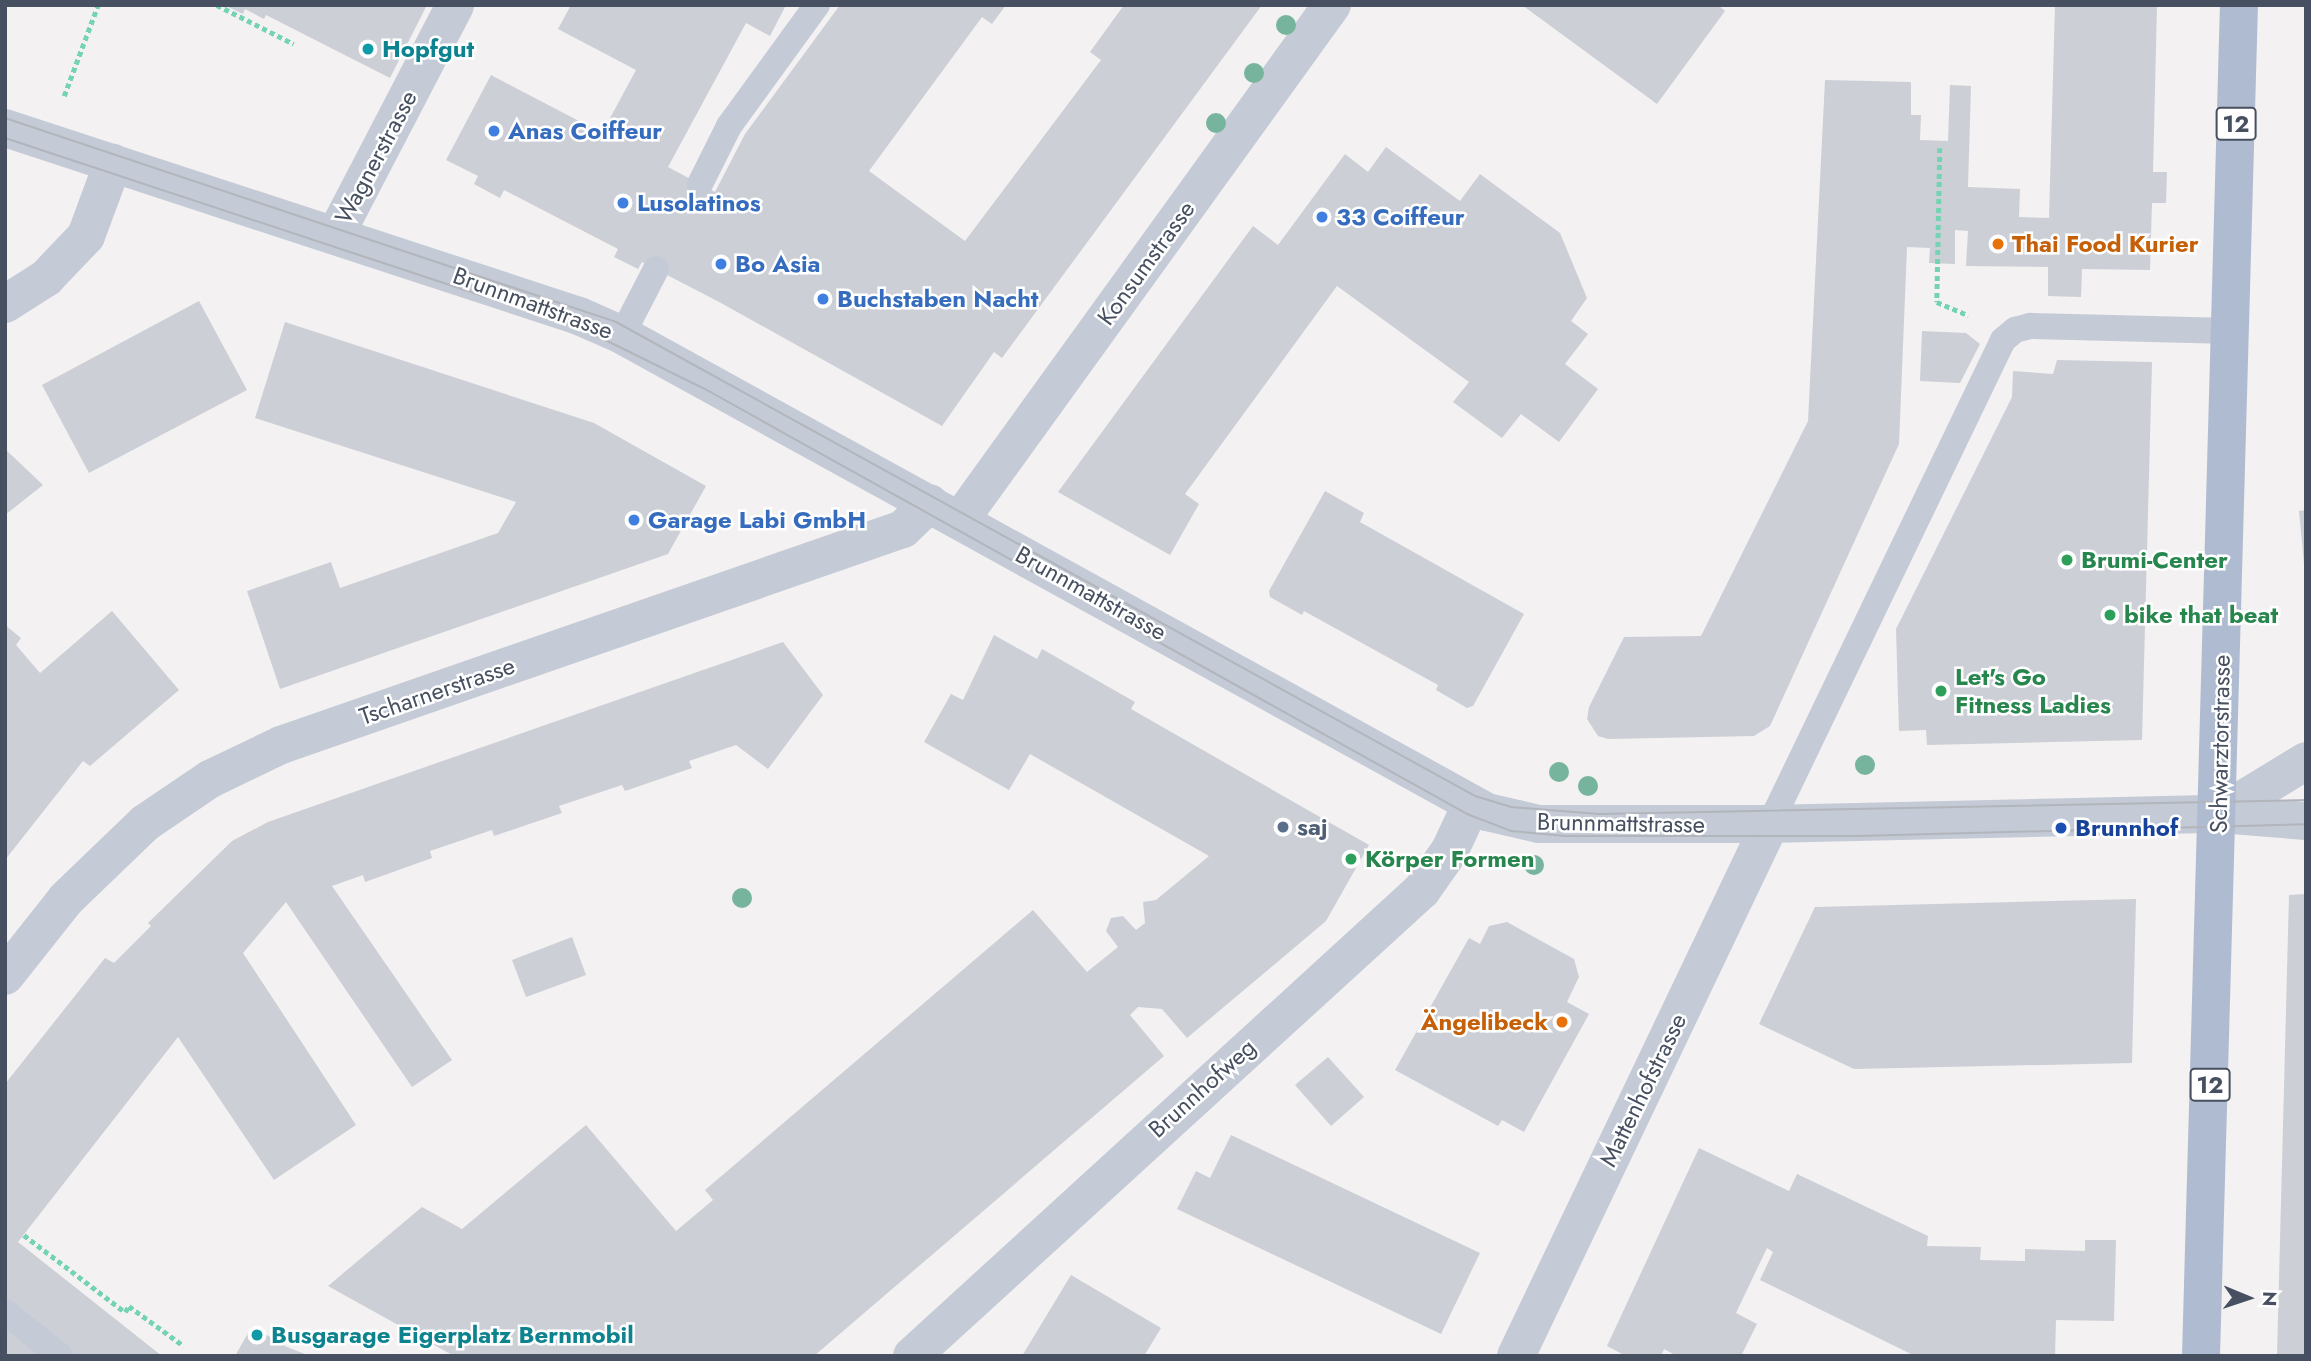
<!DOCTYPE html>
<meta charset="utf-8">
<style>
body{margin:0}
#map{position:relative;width:2311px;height:1361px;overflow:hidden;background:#f3f1f1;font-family:Jost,sans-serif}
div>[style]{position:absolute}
.building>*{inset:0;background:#cccfd6}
.path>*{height:4.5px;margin-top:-2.25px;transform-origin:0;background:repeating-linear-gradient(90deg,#73d3b2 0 5px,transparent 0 8.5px)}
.service>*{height:26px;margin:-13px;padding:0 13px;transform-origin:13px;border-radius:13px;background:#c4cad6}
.minor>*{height:38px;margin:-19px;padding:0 19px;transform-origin:19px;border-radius:19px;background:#c4cad6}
.tertiary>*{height:38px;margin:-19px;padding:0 19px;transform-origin:19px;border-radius:19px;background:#c4cad6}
.primary>*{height:38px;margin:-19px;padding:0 19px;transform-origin:19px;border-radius:19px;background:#afbbd1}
.tram>*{height:2px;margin:-1px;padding:0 1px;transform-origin:1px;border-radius:1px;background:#b2b5bb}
.trees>*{width:20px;height:20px;margin:-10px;border-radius:50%;background:#77b49e}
.dots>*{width:19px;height:19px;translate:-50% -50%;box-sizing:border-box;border:4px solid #fff;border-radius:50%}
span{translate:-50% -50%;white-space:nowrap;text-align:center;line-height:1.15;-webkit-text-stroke:5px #fff;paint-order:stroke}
.shield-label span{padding:2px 5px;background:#fff;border:2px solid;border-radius:5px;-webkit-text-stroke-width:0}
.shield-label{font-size:23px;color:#475060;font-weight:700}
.culture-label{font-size:24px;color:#0d838f;font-weight:700}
.left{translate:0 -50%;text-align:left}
.shop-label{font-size:24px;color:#366cbe;font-weight:700}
.street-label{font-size:24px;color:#475060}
.food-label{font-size:24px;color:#c56008;font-weight:700}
.right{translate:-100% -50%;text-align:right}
.leisure-label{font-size:24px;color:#27864d;font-weight:700}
.service-label{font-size:24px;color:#4e5e75;font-weight:700}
.transit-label{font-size:24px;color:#164399;font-weight:700}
.frame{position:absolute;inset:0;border:7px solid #475060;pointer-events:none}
.north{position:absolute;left:2213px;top:1263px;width:70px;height:70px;-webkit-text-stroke:5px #fff;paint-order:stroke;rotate:92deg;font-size:19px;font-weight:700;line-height:28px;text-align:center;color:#475060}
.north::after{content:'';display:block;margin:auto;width:24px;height:32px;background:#475060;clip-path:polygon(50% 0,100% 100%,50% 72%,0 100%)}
</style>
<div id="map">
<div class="building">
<i style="clip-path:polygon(224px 5px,427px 5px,390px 78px,266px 15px,264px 19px,245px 9px,243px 14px)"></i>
<i style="clip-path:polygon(571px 5px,786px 5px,770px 36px,746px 23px,668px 167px,715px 192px,745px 134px,840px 5px,1006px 5px,992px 24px,982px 17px,869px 171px,965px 241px,1101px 60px,1090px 52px,1124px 5px,1262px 5px,1002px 358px,994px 352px,942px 426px,721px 303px,642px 262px,638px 269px,614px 257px,618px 249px,504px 190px,500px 198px,474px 184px,478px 176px,446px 160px,491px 75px,602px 133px,636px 70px,558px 29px)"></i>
<i style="clip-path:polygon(1522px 5px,1718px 5px,1725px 11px,1657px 104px)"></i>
<i style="clip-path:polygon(2055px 5px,2157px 5px,2153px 172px,2167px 172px,2166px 203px,2152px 203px,2150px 270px,2082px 269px,2081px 297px,2048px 296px,2048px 267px,1966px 266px,1968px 231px,1955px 230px,1955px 264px,1929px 263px,1930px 248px,1907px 247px,1899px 444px,1770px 726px,1754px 736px,1608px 739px,1598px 736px,1587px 719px,1589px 707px,1624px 637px,1701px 636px,1808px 421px,1825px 80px,1911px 82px,1911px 115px,1921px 115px,1920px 140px,1948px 141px,1950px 85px,1971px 86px,1968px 187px,2020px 189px,2019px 217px,2049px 218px)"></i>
<i style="clip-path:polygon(1386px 147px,1460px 201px,1480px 174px,1560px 233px,1587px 298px,1571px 321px,1588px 334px,1565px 364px,1598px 389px,1559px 442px,1521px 414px,1502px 438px,1453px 402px,1469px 382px,1337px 286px,1185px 494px,1199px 504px,1170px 555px,1058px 492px,1253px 226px,1278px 245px,1345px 154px,1368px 172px)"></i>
<i style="clip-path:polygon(199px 301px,247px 390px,89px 473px,42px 385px)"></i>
<i style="clip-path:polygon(285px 322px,594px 423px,706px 486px,668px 554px,280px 689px,247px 591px,331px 562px,340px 588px,498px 533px,516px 502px,255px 418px)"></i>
<i style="clip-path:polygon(1922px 331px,1966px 333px,1980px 344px,1960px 383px,1920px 381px)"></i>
<i style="clip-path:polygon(2057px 360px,2152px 362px,2142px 740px,1927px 745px,1926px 730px,1899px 731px,1896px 629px,2012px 397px,2013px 371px,2053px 374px)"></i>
<i style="clip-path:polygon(5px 449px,43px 485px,5px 515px)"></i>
<i style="clip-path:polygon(1325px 491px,1364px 513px,1360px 522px,1524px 614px,1473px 706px,1467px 708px,1436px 690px,1438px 685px,1304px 611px,1302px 615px,1270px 597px,1269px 591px)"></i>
<i style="clip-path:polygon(2306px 510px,2306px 564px,2304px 564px,2299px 511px)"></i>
<i style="clip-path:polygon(112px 611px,179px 690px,90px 766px,83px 761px,5px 860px,5px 625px,21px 638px,16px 645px,40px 673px)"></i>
<i style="clip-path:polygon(994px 635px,1037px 659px,1042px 649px,1135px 702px,1131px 709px,1369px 845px,1326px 921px,1187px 1038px,1162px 1009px,1138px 1007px,1130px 1015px,1164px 1056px,814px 1356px,454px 1356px,328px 1286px,422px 1207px,462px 1229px,586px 1125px,676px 1231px,713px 1200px,705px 1190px,1033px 910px,1087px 972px,1118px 947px,1106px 931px,1111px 918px,1123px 916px,1136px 930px,1145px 923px,1143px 902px,1156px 900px,1209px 856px,1030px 754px,1009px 790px,924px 742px,951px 694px,963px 700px)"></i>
<i style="clip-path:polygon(783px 642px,823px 695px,768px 769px,736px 745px,689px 761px,692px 768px,625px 791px,622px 785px,559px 806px,562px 813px,494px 836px,492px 830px,430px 851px,432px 858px,365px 882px,363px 875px,332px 886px,452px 1060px,412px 1087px,286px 902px,243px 953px,356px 1125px,274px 1180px,178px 1037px,18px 1242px,162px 1356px,5px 1356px,5px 1084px,105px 958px,114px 963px,151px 926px,148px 923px,232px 841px,268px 822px)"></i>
<i style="clip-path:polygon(2306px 894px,2306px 1356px,2277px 1356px,2289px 895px)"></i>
<i style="clip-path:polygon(2136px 899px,2132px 1063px,1854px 1069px,1759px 1024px,1815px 907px)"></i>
<i style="clip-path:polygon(1507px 922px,1574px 959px,1579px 977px,1567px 1002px,1589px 1014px,1524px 1132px,1502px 1120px,1498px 1126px,1395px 1070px,1469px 938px,1480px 944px,1489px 926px)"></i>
<i style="clip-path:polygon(572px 937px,586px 975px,526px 997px,512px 960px)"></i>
<i style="clip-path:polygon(1328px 1057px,1364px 1097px,1331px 1126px,1295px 1085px)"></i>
<i style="clip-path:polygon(1231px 1135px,1480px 1253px,1441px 1334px,1177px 1209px,1196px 1171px,1210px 1178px)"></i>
<i style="clip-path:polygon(1699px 1148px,1789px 1191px,1797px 1174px,1928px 1236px,1927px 1246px,1981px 1247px,1980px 1260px,2025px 1261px,2025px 1249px,2085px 1251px,2085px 1240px,2116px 1240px,2114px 1321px,2056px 1320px,2055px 1356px,1915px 1356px,1760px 1280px,1773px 1252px,1767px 1248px,1736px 1313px,1757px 1324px,1741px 1356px,1677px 1356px,1664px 1349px,1661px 1356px,1626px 1356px,1607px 1346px)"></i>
<i style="clip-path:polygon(1071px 1275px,1161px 1328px,1144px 1356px,1022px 1356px)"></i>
<i style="clip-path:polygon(252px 1326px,287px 1347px,310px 1356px,235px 1356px)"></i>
</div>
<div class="path">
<i style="left:217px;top:5px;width:86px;rotate:26.9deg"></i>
<i style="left:64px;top:96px;width:97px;rotate:-69.5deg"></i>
<i style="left:1940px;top:148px;width:154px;rotate:91.1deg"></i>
<i style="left:1937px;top:302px;width:34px;rotate:23deg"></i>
<i style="left:24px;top:1235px;width:127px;rotate:37.3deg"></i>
<i style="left:125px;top:1312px;width:7px;rotate:-56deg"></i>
<i style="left:129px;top:1306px;width:68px;rotate:36deg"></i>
</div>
<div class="service">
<i style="left:700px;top:184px;width:65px;rotate:-63.4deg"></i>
<i style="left:729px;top:126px;width:150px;rotate:-54deg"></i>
<i style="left:622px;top:335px;width:74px;rotate:-62.7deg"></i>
<i style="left:1770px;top:824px;width:537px;rotate:-64.29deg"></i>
<i style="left:2003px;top:340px;width:16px;rotate:-40deg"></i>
<i style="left:2015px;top:330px;width:16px;rotate:-15deg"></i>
<i style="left:2030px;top:326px;width:201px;rotate:1.4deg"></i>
<i style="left:5px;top:1312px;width:70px;rotate:38.7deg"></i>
</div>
<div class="minor">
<i style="left:336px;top:234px;width:258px;rotate:-62.5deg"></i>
<i style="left:5px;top:304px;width:49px;rotate:-32.4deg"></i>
<i style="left:46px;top:278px;width:58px;rotate:-46.4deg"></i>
<i style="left:86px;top:236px;width:78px;rotate:-69.7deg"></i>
<i style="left:960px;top:520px;width:635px;rotate:-54.16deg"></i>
<i style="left:5px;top:976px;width:98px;rotate:-51.6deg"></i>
<i style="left:66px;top:899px;width:110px;rotate:-43.9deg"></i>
<i style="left:145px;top:823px;width:78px;rotate:-34.1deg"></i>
<i style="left:210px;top:779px;width:79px;rotate:-25.6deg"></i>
<i style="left:281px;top:745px;width:658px;rotate:-19.15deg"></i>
<i style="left:903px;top:529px;width:37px;rotate:-44deg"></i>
<i style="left:912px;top:1356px;width:691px;rotate:-42.42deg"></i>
<i style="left:1422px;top:890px;width:49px;rotate:-55deg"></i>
<i style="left:1450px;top:850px;width:50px;rotate:-65deg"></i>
<i style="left:1516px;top:1356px;width:590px;rotate:-64.48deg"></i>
</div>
<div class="tertiary">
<i style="left:5px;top:128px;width:604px;rotate:18.13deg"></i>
<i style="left:579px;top:316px;width:47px;rotate:23.8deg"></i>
<i style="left:622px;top:335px;width:988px;rotate:28.87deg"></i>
<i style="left:1487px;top:812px;width:53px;rotate:13deg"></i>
<i style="left:1539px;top:824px;width:231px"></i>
<i style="left:1770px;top:824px;width:449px;rotate:-1.3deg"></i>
<i style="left:2219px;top:814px;width:87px;rotate:4.6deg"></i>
<i style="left:2219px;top:814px;width:102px;rotate:-31.3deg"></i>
</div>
<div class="primary">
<i style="left:2201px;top:1356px;width:1352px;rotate:-88.39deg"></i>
</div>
<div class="tram">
<i style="left:5px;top:118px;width:644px;rotate:18.46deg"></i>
<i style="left:616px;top:322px;width:981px;rotate:28.89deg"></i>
<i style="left:1475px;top:796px;width:37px;rotate:17deg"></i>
<i style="left:1510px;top:807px;width:89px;rotate:4.5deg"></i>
<i style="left:1599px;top:814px;width:707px;rotate:-1.13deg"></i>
<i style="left:5px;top:138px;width:609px;rotate:18.29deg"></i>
<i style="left:583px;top:329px;width:136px;rotate:26.2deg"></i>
<i style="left:705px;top:389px;width:873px;rotate:29.15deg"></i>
<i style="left:1467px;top:814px;width:47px;rotate:21.1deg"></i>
<i style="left:1511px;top:831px;width:55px;rotate:5.2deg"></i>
<i style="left:1566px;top:836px;width:291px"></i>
<i style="left:1857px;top:836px;width:449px;rotate:-1.5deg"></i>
</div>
<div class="trees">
<i style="left:1286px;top:25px"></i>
<i style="left:1254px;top:73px"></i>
<i style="left:1216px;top:123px"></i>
<i style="left:1865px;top:765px"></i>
<i style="left:1559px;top:772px"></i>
<i style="left:1588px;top:786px"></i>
<i style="left:1534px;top:865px"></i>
<i style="left:742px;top:898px"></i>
</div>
<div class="dots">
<i style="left:368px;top:49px;background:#0f9aa8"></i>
<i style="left:494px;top:131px;background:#3f7fe0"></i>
<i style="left:623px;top:203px;background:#3f7fe0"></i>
<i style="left:1322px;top:217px;background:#3f7fe0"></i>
<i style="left:1998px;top:244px;background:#e8710a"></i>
<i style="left:721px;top:264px;background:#3f7fe0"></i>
<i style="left:823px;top:299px;background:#3f7fe0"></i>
<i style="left:634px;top:520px;background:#3f7fe0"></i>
<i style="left:2067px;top:560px;background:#2e9e5b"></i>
<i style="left:2110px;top:615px;background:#2e9e5b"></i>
<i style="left:1941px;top:691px;background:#2e9e5b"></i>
<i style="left:1283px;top:827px;background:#5c6f8a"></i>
<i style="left:2061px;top:828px;background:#1a4fb4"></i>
<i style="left:1351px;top:859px;background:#2e9e5b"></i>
<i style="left:1562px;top:1022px;background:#e8710a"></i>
<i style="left:257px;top:1335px;background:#0f9aa8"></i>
</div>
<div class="shield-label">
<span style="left:2236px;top:124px">12</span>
<span style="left:2210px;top:1085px">12</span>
</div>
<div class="culture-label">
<span class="left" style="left:382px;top:49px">Hopfgut</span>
<span class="left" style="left:271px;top:1335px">Busgarage Eigerplatz Bernmobil</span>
</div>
<div class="shop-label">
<span class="left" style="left:508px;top:131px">Anas Coiffeur</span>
<span class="left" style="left:637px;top:203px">Lusolatinos</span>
<span class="left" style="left:1336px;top:217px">33 Coiffeur</span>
<span class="left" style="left:735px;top:264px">Bo Asia</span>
<span class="left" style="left:837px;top:299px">Buchstaben Nacht</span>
<span class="left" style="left:648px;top:520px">Garage Labi GmbH</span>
</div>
<div class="street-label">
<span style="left:376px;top:157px;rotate:-62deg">Wagnerstrasse</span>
<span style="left:1146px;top:263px;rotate:-54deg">Konsumstrasse</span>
<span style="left:533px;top:303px;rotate:20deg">Brunnmattstrasse</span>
<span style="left:1091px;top:593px;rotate:29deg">Brunnmattstrasse</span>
<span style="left:437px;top:691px;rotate:-19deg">Tscharnerstrasse</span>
<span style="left:2220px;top:744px;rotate:-89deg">Schwarztorstrasse</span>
<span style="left:1621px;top:823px;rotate:1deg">Brunnmattstrasse</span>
<span style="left:1202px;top:1088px;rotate:-42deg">Brunnhofweg</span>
<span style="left:1643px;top:1090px;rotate:-64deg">Mattenhofstrasse</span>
</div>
<div class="food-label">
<span class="left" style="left:2012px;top:244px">Thai Food Kurier</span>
<span class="right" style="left:1548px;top:1022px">Ängelibeck</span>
</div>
<div class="leisure-label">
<span class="left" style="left:2081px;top:560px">Brumi-Center</span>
<span class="left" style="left:2124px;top:615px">bike that beat</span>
<span class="left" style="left:1955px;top:691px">Let's Go<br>Fitness Ladies</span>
<span class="left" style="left:1365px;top:859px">Körper Formen</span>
</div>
<div class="service-label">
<span class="left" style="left:1297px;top:827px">saj</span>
</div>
<div class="transit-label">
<span class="left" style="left:2075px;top:828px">Brunnhof</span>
</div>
<div class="frame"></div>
<div class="north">N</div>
</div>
